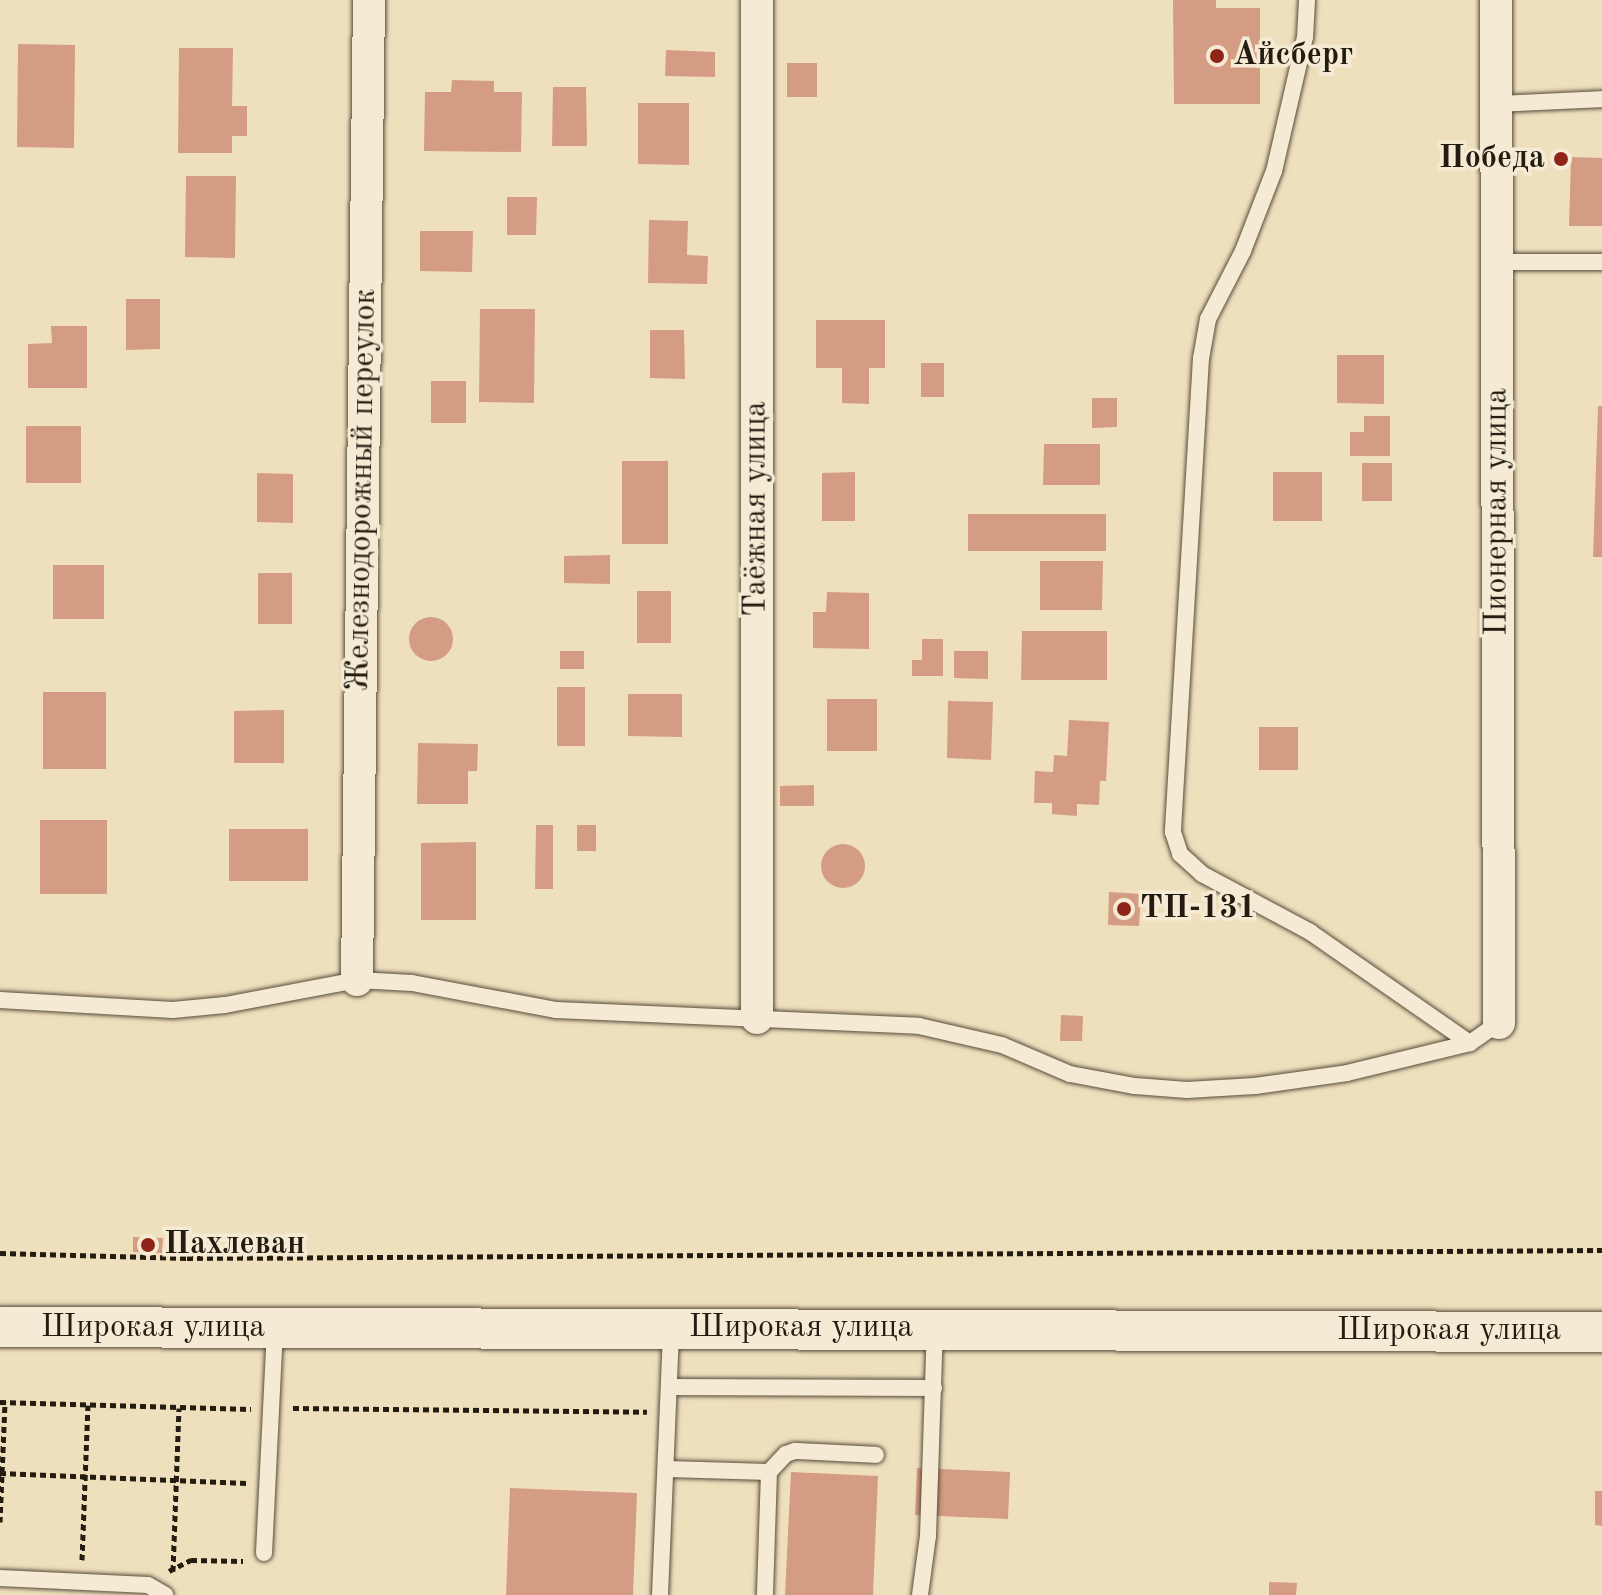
<!DOCTYPE html>
<meta charset="utf-8">
<style>
body{margin:0}
#map{position:relative;width:1602px;height:1595px;overflow:hidden;background:#efe0bd;font-family:"Old Standard TT",serif}
div>[style]{position:absolute}
.building>*{inset:0;background:#d49c82}
.round{border-radius:50%}
.path>*{height:5px;margin-top:-2.5px;transform-origin:0;background:repeating-linear-gradient(90deg,#241b11 0 6px,transparent 0 10px)}
.roads{filter:drop-shadow(0 0 2px #574c3c) drop-shadow(0 0 2px #574c3c)}
.service>*{height:16px;margin:-8px;padding:0 8px;transform-origin:8px;border-radius:8px;background:#f5ebd4}
.minor>*{height:32px;margin:-16px;padding:0 16px;transform-origin:16px;border-radius:16px;background:#f5ebd4}
.tertiary>*{height:40px;margin:-20px;padding:0 20px;transform-origin:20px;border-radius:20px;background:#f5ebd4}
.dots>*{width:22px;height:22px;translate:-50% -50%;box-sizing:border-box;border:4px solid #f5ebd4;border-radius:50%}
span{translate:-50% -50%;white-space:nowrap;text-align:center;line-height:1.15;-webkit-text-stroke:7px #f5ebd4;paint-order:stroke}
.poi-label{font-size:32px;color:#241b11;font-weight:700}
.left{translate:0 -50%;text-align:left}
.right{translate:-100% -50%;text-align:right}
.street-label{font-size:32px;color:#241b11}
</style>
<div id="map">
<div class="building">
<i style="clip-path:polygon(1173px 0,1216px 0,1216px 8px,1260px 8px,1260px 104px,1174px 104px)"></i>
<i style="clip-path:polygon(18px 44px,75px 45px,74px 148px,17px 147px)"></i>
<i style="clip-path:polygon(179px 48px,233px 48px,232px 106px,247px 106px,247px 136px,232px 136px,232px 153px,178px 153px)"></i>
<i style="clip-path:polygon(666px 50px,715px 52px,715px 77px,665px 76px)"></i>
<i style="clip-path:polygon(787px 63px,817px 63px,817px 97px,787px 97px)"></i>
<i style="clip-path:polygon(452px 80px,494px 81px,494px 92px,522px 92px,521px 152px,424px 151px,425px 92px,451px 92px)"></i>
<i style="clip-path:polygon(553px 87px,586px 87px,587px 146px,552px 146px)"></i>
<i style="clip-path:polygon(638px 103px,689px 103px,689px 165px,638px 164px)"></i>
<i style="clip-path:polygon(1571px 157px,1602px 158px,1602px 226px,1569px 226px)"></i>
<i style="clip-path:polygon(186px 176px,236px 176px,235px 258px,185px 257px)"></i>
<i style="clip-path:polygon(507px 197px,537px 197px,536px 235px,507px 235px)"></i>
<i style="clip-path:polygon(649px 220px,688px 221px,687px 255px,708px 256px,707px 284px,648px 283px)"></i>
<i style="clip-path:polygon(420px 231px,473px 231px,472px 272px,420px 271px)"></i>
<i style="clip-path:polygon(126px 299px,160px 299px,160px 349px,126px 350px)"></i>
<i style="clip-path:polygon(480px 309px,535px 309px,534px 403px,479px 402px)"></i>
<i style="clip-path:polygon(816px 320px,885px 320px,885px 368px,869px 368px,869px 404px,842px 403px,842px 368px,816px 368px)"></i>
<i style="clip-path:polygon(51px 326px,87px 326px,87px 388px,28px 388px,28px 344px,52px 343px)"></i>
<i style="clip-path:polygon(650px 330px,684px 330px,685px 379px,650px 378px)"></i>
<i style="clip-path:polygon(1337px 355px,1384px 355px,1384px 404px,1337px 403px)"></i>
<i style="clip-path:polygon(921px 363px,944px 363px,944px 397px,921px 397px)"></i>
<i style="clip-path:polygon(431px 381px,466px 381px,466px 423px,431px 423px)"></i>
<i style="clip-path:polygon(1092px 398px,1117px 398px,1117px 427px,1092px 428px)"></i>
<i style="clip-path:polygon(1598px 406px,1602px 406px,1602px 557px,1593px 557px)"></i>
<i style="clip-path:polygon(1364px 416px,1390px 416px,1390px 456px,1350px 456px,1350px 432px,1364px 432px)"></i>
<i style="clip-path:polygon(26px 426px,81px 426px,81px 483px,26px 483px)"></i>
<i style="clip-path:polygon(1044px 444px,1100px 444px,1100px 485px,1043px 485px)"></i>
<i style="clip-path:polygon(622px 461px,668px 461px,668px 544px,622px 544px)"></i>
<i style="clip-path:polygon(1362px 463px,1392px 463px,1392px 501px,1362px 501px)"></i>
<i style="clip-path:polygon(855px 472px,855px 521px,822px 521px,822px 473px)"></i>
<i style="clip-path:polygon(1273px 472px,1322px 472px,1322px 521px,1273px 521px)"></i>
<i style="clip-path:polygon(257px 473px,293px 474px,293px 523px,257px 522px)"></i>
<i style="clip-path:polygon(968px 514px,1106px 514px,1106px 551px,968px 551px)"></i>
<i style="clip-path:polygon(610px 555px,610px 584px,564px 583px,564px 556px)"></i>
<i style="clip-path:polygon(1040px 561px,1103px 561px,1102px 610px,1040px 610px)"></i>
<i style="clip-path:polygon(53px 565px,104px 565px,104px 619px,53px 619px)"></i>
<i style="clip-path:polygon(258px 573px,292px 573px,292px 624px,258px 624px)"></i>
<i style="clip-path:polygon(637px 591px,671px 591px,671px 643px,637px 643px)"></i>
<i style="clip-path:polygon(827px 592px,869px 593px,869px 649px,813px 648px,813px 612px,826px 612px)"></i>
<i class="round" style="left:409px;top:617px;width:44px;height:44px"></i>
<i style="clip-path:polygon(1022px 631px,1107px 631px,1107px 680px,1021px 680px)"></i>
<i style="clip-path:polygon(922px 639px,943px 639px,943px 676px,912px 676px,912px 660px,922px 660px)"></i>
<i style="clip-path:polygon(560px 651px,584px 651px,584px 669px,560px 669px)"></i>
<i style="clip-path:polygon(954px 651px,988px 651px,988px 679px,954px 678px)"></i>
<i style="clip-path:polygon(557px 687px,585px 687px,585px 746px,557px 746px)"></i>
<i style="clip-path:polygon(43px 692px,106px 692px,106px 769px,43px 769px)"></i>
<i style="clip-path:polygon(628px 694px,682px 694px,682px 737px,628px 736px)"></i>
<i style="clip-path:polygon(827px 699px,877px 699px,877px 751px,827px 751px)"></i>
<i style="clip-path:polygon(948px 701px,993px 702px,991px 760px,947px 758px)"></i>
<i style="clip-path:polygon(284px 710px,284px 763px,234px 763px,234px 711px)"></i>
<i style="clip-path:polygon(1069px 720px,1109px 722px,1106px 781px,1100px 781px,1099px 805px,1077px 804px,1077px 816px,1052px 814px,1052px 803px,1034px 803px,1035px 771px,1053px 772px,1054px 755px,1067px 756px)"></i>
<i style="clip-path:polygon(1259px 727px,1298px 727px,1298px 770px,1259px 770px)"></i>
<i style="clip-path:polygon(418px 743px,478px 744px,477px 771px,468px 771px,468px 804px,417px 804px)"></i>
<i style="clip-path:polygon(814px 785px,814px 806px,780px 806px,780px 786px)"></i>
<i style="clip-path:polygon(40px 820px,107px 820px,107px 894px,40px 894px)"></i>
<i style="clip-path:polygon(536px 825px,553px 825px,553px 889px,535px 889px)"></i>
<i style="clip-path:polygon(577px 825px,596px 825px,596px 851px,577px 851px)"></i>
<i style="clip-path:polygon(229px 829px,308px 829px,308px 881px,229px 881px)"></i>
<i style="clip-path:polygon(476px 842px,476px 920px,421px 920px,421px 843px)"></i>
<i class="round" style="left:821px;top:844px;width:44px;height:44px"></i>
<i style="clip-path:polygon(1109px 892px,1141px 894px,1139px 926px,1108px 925px)"></i>
<i style="clip-path:polygon(1061px 1015px,1083px 1016px,1082px 1041px,1060px 1041px)"></i>
<i style="clip-path:polygon(133px 1237px,163px 1238px,162px 1253px,133px 1252px)"></i>
<i style="clip-path:polygon(917px 1468px,1010px 1472px,1008px 1519px,915px 1515px)"></i>
<i style="clip-path:polygon(791px 1472px,878px 1476px,873px 1595px,785px 1595px)"></i>
<i style="clip-path:polygon(510px 1488px,637px 1493px,633px 1595px,506px 1595px)"></i>
<i style="clip-path:polygon(1595px 1491px,1602px 1491px,1602px 1526px,1595px 1525px)"></i>
<i style="clip-path:polygon(1269px 1582px,1297px 1583px,1296px 1595px,1269px 1595px)"></i>
</div>
<div class="path">
<i style="left:0;top:1253px;width:187px;rotate:1.5deg"></i>
<i style="left:187px;top:1258px;width:1415px;rotate:-0.32deg"></i>
<i style="left:0;top:1402px;width:251px;rotate:1.6deg"></i>
<i style="left:293px;top:1408px;width:354px;rotate:0.6deg"></i>
<i style="left:0;top:1473px;width:247px;rotate:2.3deg"></i>
<i style="left:0;top:1522px;width:120px;rotate:-87.6deg"></i>
<i style="left:82px;top:1560px;width:155px;rotate:-87.8deg"></i>
<i style="left:169px;top:1571px;width:25px;rotate:-27deg"></i>
<i style="left:191px;top:1560px;width:52px;rotate:1.1deg"></i>
<i style="left:173px;top:1571px;width:163px;rotate:-87.9deg"></i>
</div>
<div class="roads">
<div class="service">
<i style="left:1307px;top:0;width:37px;rotate:93deg"></i>
<i style="left:1305px;top:37px;width:138px;rotate:103deg"></i>
<i style="left:1274px;top:171px;width:86px;rotate:111.2deg"></i>
<i style="left:1243px;top:251px;width:76px;rotate:117.2deg"></i>
<i style="left:1208px;top:319px;width:40px;rotate:100deg"></i>
<i style="left:1201px;top:358px;width:475px;rotate:93.4deg"></i>
<i style="left:1173px;top:832px;width:23px;rotate:72deg"></i>
<i style="left:1180px;top:854px;width:30px;rotate:42deg"></i>
<i style="left:1202px;top:874px;width:123px;rotate:28.2deg"></i>
<i style="left:1310px;top:932px;width:195px;rotate:34.8deg"></i>
<i style="left:1470px;top:1043px;width:35px;rotate:-35deg"></i>
<i style="left:1497px;top:104px;width:105px;rotate:-2.7deg"></i>
<i style="left:1498px;top:262px;width:104px"></i>
<i style="left:0;top:1000px;width:173px;rotate:3.3deg"></i>
<i style="left:173px;top:1010px;width:52px;rotate:-5.5deg"></i>
<i style="left:225px;top:1005px;width:134px;rotate:-10.7deg"></i>
<i style="left:357px;top:980px;width:55px;rotate:3.1deg"></i>
<i style="left:412px;top:983px;width:147px;rotate:10.6deg"></i>
<i style="left:556px;top:1010px;width:363px;rotate:2.5deg"></i>
<i style="left:919px;top:1026px;width:85px;rotate:12.9deg"></i>
<i style="left:1002px;top:1045px;width:74px;rotate:23.1deg"></i>
<i style="left:1070px;top:1074px;width:66px;rotate:10.5deg"></i>
<i style="left:1135px;top:1086px;width:52px;rotate:4.4deg"></i>
<i style="left:1187px;top:1090px;width:68px;rotate:-3.4deg"></i>
<i style="left:1255px;top:1086px;width:93px;rotate:-8deg"></i>
<i style="left:1347px;top:1073px;width:127px;rotate:-13.7deg"></i>
<i style="left:669px;top:1387px;width:265px;rotate:0.2deg"></i>
<i style="left:667px;top:1469px;width:102px;rotate:1.7deg"></i>
<i style="left:769px;top:1472px;width:123px;rotate:91.9deg"></i>
<i style="left:769px;top:1472px;width:25px;rotate:-47deg"></i>
<i style="left:786px;top:1454px;width:9px;rotate:-18deg"></i>
<i style="left:795px;top:1451px;width:81px;rotate:2.8deg"></i>
<i style="left:264px;top:1553px;width:225px;rotate:-87.2deg"></i>
<i style="left:0;top:1578px;width:148px;rotate:2.7deg"></i>
<i style="left:148px;top:1585px;width:20px;rotate:30deg"></i>
<i style="left:660px;top:1595px;width:266px;rotate:-87.6deg"></i>
<i style="left:920px;top:1595px;width:60px;rotate:-82.3deg"></i>
<i style="left:928px;top:1536px;width:207px;rotate:-88.1deg"></i>
</div>
<div class="minor">
<i style="left:1496px;top:0;width:1023px;rotate:89.83deg"></i>
<i style="left:357px;top:980px;width:980px;rotate:-89.3deg"></i>
<i style="left:757px;top:1018px;width:1018px;rotate:-90deg"></i>
</div>
<div class="tertiary">
<i style="left:0;top:1327px;width:1602px;rotate:0.18deg"></i>
</div>
</div>
<div class="dots">
<i style="left:1217px;top:56px;background:#8f2418"></i>
<i style="left:1561px;top:159px;background:#8f2418"></i>
<i style="left:1124px;top:909px;background:#8f2418"></i>
<i style="left:148px;top:1245px;background:#8f2418"></i>
</div>
<div class="poi-label">
<span class="left" style="left:1233px;top:56px">Айсберг</span>
<span class="right" style="left:1545px;top:159px">Победа</span>
<span class="left" style="left:1140px;top:909px">ТП-131</span>
<span class="left" style="left:164px;top:1245px">Пахлеван</span>
</div>
<div class="street-label">
<span style="left:363px;top:490px;rotate:-89deg">Железнодорожный переулок</span>
<span style="left:757px;top:509px;rotate:-90deg">Таёжная улица</span>
<span style="left:1498px;top:512px;rotate:-90deg">Пионерная улица</span>
<span style="left:153px;top:1328px">Широкая улица</span>
<span style="left:801px;top:1328px">Широкая улица</span>
<span style="left:1449px;top:1331px">Широкая улица</span>
</div>
</div>
